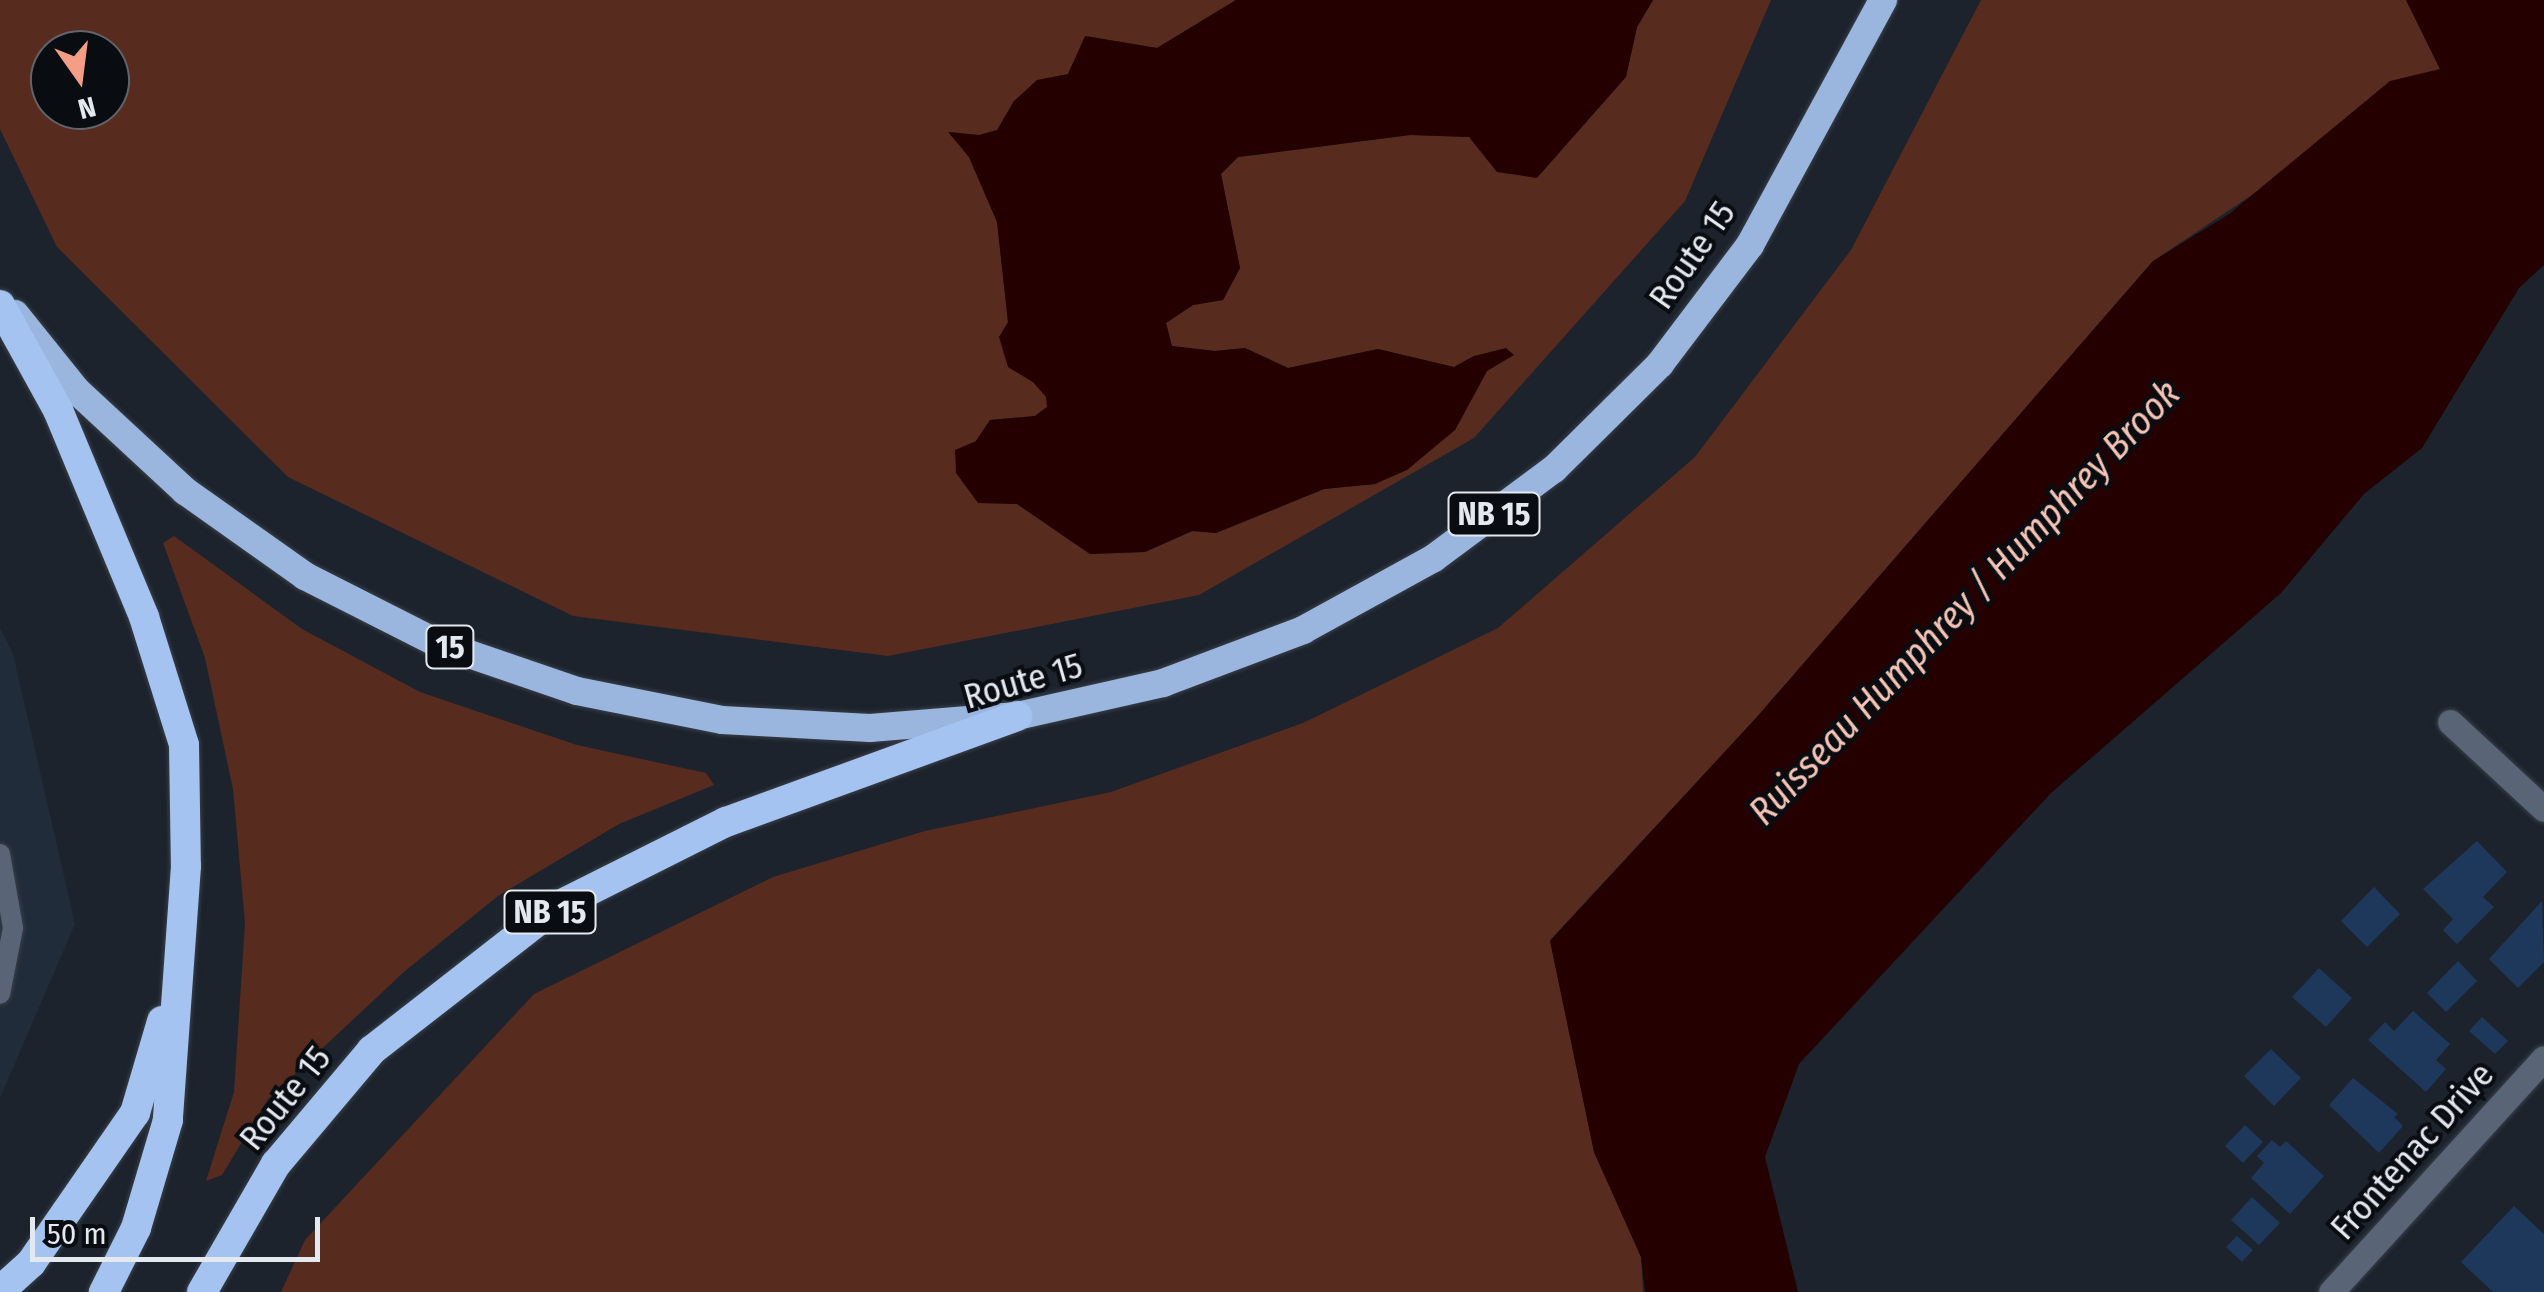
<!DOCTYPE html>
<style>
body{margin:0}
#map{position:relative;width:2544px;height:1292px;overflow:hidden;background:#1c232d;font-family:"Fira Sans Condensed",sans-serif}
div>[style]{position:absolute}
.built>*{inset:0;background:#212c3b}
.green>*{inset:0;background:#582b1f}
.water>*{inset:0;background:#250000}
.building>*{inset:0;background:#1e385c}
.roads{filter:drop-shadow(0 0 2px #383f48) drop-shadow(0 0 2px #383f48)}
.service>*{height:20px;margin:-10px;padding:0 10px;transform-origin:10px;border-radius:10px;background:#596577}
.minor>*{height:25px;margin:-12.5px;padding:0 12.5px;transform-origin:12.5px;border-radius:12.5px;background:#596577}
.trunk>*{height:28px;margin:-14px;padding:0 14px;transform-origin:14px;border-radius:14px;background:#9ab6df}
.motorway>*{height:30px;margin:-15px;padding:0 15px;transform-origin:15px;border-radius:15px;background:#a4c3f0}
span{translate:-50% -50%;white-space:nowrap;text-align:center;line-height:1.15;-webkit-text-stroke:8px #090c10;paint-order:stroke}
.shield-label span{padding:2px 8px;background:#090c10;border:2px solid;border-radius:8px;-webkit-text-stroke-width:0}
.shield-label{font-size:32px;color:#e4e9f0;font-weight:700}
.street-label{font-size:35px;color:#e4e9f0}
.water-label{font-size:38px;color:#f6c4b6;font-style:italic}
.north{position:absolute;left:30px;top:30px;width:100px;height:100px;box-sizing:border-box;background:#090c10;border:2px solid #61646a;border-radius:50%;rotate:166deg;font-size:28px;font-weight:700;line-height:40px;text-align:center;color:#e4e9f0}
.north::after{content:'';display:block;margin:auto;width:35px;height:45px;background:#f49e86;clip-path:polygon(50% 0,100% 100%,50% 72%,0 100%)}
.scale{position:absolute;left:30px;top:1217px;width:290px;height:45px;box-sizing:border-box;border:5px solid #e4e9f0;border-top:0;padding-left:12px;font-size:30px;line-height:35px;white-space:nowrap;color:#e4e9f0;-webkit-text-stroke:8px #090c10;paint-order:stroke}
</style>
<div id="map">
<div class="built">
<i style="clip-path:polygon(0 628px,13px 654px,75px 924px,0 1098px)"></i>
</div>
<div class="green">
<i style="clip-path:polygon(evenodd,0 0,1236px 0,1157px 48px,1086px 36px,1068px 74px,1014px 101px,998px 130px,979px 135px,950px 132px,969px 157px,997px 222px,1008px 322px,1008px 367px,1033px 382px,1047px 397px,1047px 407px,1035px 416px,990px 420px,976px 441px,978px 503px,1017px 504px,1090px 554px,1145px 552px,1193px 531px,1216px 533px,1324px 489px,1375px 484px,1455px 430px,1487px 371px,1474px 356px,1454px 367px,1378px 349px,1288px 368px,1245px 348px,1215px 351px,1172px 346px,1166px 323px,1193px 305px,1223px 300px,1240px 268px,1221px 174px,1238px 157px,1410px 135px,1470px 137px,1497px 172px,1626px 77px,1637px 27px,1653px 0,1771px 0,1685px 201px,1474px 438px,1199px 595px,888px 656px,573px 616px,288px 477px,57px 247px,0 129px,0 0,50px 50px,110px 50px,110px 110px,50px 110px,50px 50px)"></i>
<i style="clip-path:polygon(1981px 0,2406px 0,2440px 69px,2153px 261px,1756px 718px,1550px 940px,1594px 1152px,1641px 1257px,1643px 1292px,281px 1292px,305px 1240px,534px 994px,773px 877px,925px 831px,1111px 792px,1303px 723px,1498px 628px,1695px 457px,1851px 250px)"></i>
<i style="clip-path:polygon(174px 536px,302px 629px,420px 692px,577px 745px,706px 773px,714px 785px,619px 824px,498px 896px,405px 971px,268px 1099px,222px 1175px,206px 1181px,234px 1092px,245px 923px,233px 789px,205px 658px,163px 543px)"></i>
</div>
<div class="water">
<i style="clip-path:polygon(1236px 0,1653px 0,1637px 27px,1626px 77px,1537px 178px,1497px 172px,1469px 137px,1410px 135px,1238px 157px,1221px 174px,1240px 268px,1223px 300px,1193px 305px,1166px 323px,1172px 346px,1215px 351px,1245px 348px,1288px 368px,1378px 349px,1454px 367px,1474px 356px,1506px 348px,1514px 355px,1487px 371px,1455px 430px,1407px 470px,1375px 484px,1324px 489px,1216px 533px,1192px 531px,1145px 552px,1090px 554px,1017px 504px,978px 503px,956px 473px,955px 450px,976px 441px,990px 420px,1035px 416px,1047px 407px,1046px 397px,1033px 382px,1008px 367px,999px 337px,1008px 322px,997px 222px,969px 157px,948px 132px,979px 135px,997px 130px,1014px 101px,1037px 80px,1068px 74px,1085px 36px,1157px 48px)"></i>
<i style="clip-path:polygon(2406px 0,2544px 0,2544px 265px,2519px 288px,2422px 448px,2364px 494px,2281px 593px,2051px 793px,1799px 1064px,1765px 1157px,1798px 1292px,1645px 1292px,1641px 1257px,1594px 1152px,1550px 941px,1756px 718px,2153px 261px,2229px 214px,2390px 81px,2440px 69px)"></i>
</div>
<div class="building">
<i style="clip-path:polygon(2477px 841px,2507px 872px,2483px 897px,2494px 907px,2457px 944px,2443px 930px,2453px 919px,2423px 889px)"></i>
<i style="clip-path:polygon(2374px 887px,2400px 914px,2367px 947px,2341px 921px)"></i>
<i style="clip-path:polygon(2542px 901px,2544px 962px,2518px 988px,2489px 959px)"></i>
<i style="clip-path:polygon(2458px 961px,2477px 981px,2446px 1012px,2427px 993px)"></i>
<i style="clip-path:polygon(2319px 968px,2352px 998px,2326px 1027px,2292px 997px)"></i>
<i style="clip-path:polygon(2413px 1011px,2450px 1044px,2436px 1060px,2446px 1069px,2426px 1092px,2368px 1040px,2385px 1022px,2394px 1031px)"></i>
<i style="clip-path:polygon(2482px 1017px,2508px 1041px,2495px 1054px,2469px 1031px)"></i>
<i style="clip-path:polygon(2271px 1049px,2301px 1078px,2274px 1106px,2244px 1076px)"></i>
<i style="clip-path:polygon(2353px 1078px,2398px 1114px,2394px 1117px,2403px 1126px,2379px 1153px,2329px 1105px)"></i>
<i style="clip-path:polygon(2245px 1125px,2263px 1142px,2243px 1163px,2225px 1146px)"></i>
<i style="clip-path:polygon(2272px 1140px,2280px 1147px,2286px 1141px,2324px 1176px,2290px 1214px,2251px 1178px,2264px 1163px,2257px 1156px)"></i>
<i style="clip-path:polygon(2252px 1197px,2280px 1223px,2259px 1245px,2231px 1220px)"></i>
<i style="clip-path:polygon(2514px 1206px,2544px 1234px,2544px 1292px,2493px 1292px,2461px 1262px)"></i>
<i style="clip-path:polygon(2237px 1236px,2253px 1250px,2242px 1262px,2226px 1247px)"></i>
</div>
<div class="roads">
<div class="service">
<i style="left:0;top:854px;width:75px;rotate:80deg"></i>
<i style="left:13px;top:928px;width:67px;rotate:101.1deg"></i>
</div>
<div class="minor">
<i style="left:2450px;top:722px;width:128px;rotate:42.8deg"></i>
<i style="left:2331px;top:1292px;width:316px;rotate:-47.7deg"></i>
</div>
<div class="trunk">
<i style="left:15px;top:314px;width:97px;rotate:51.2deg"></i>
<i style="left:76px;top:390px;width:149px;rotate:42.8deg"></i>
<i style="left:185px;top:491px;width:147px;rotate:35.3deg"></i>
<i style="left:305px;top:576px;width:148px;rotate:26.9deg"></i>
<i style="left:437px;top:643px;width:148px;rotate:18.9deg"></i>
<i style="left:577px;top:691px;width:148px;rotate:11.3deg"></i>
<i style="left:722px;top:720px;width:148px;rotate:3.1deg"></i>
<i style="left:870px;top:728px;width:147px;rotate:-4.7deg"></i>
<i style="left:1017px;top:716px;width:150px;rotate:-12.7deg"></i>
<i style="left:1163px;top:683px;width:150px;rotate:-20.7deg"></i>
<i style="left:1303px;top:630px;width:149px;rotate:-28.8deg"></i>
<i style="left:1434px;top:558px;width:149px;rotate:-36.6deg"></i>
<i style="left:1554px;top:469px;width:149px;rotate:-44.7deg"></i>
<i style="left:1660px;top:364px;width:149px;rotate:-52.9deg"></i>
<i style="left:1750px;top:245px;width:279px;rotate:-61.5deg"></i>
</div>
<div class="motorway">
<i style="left:0;top:305px;width:120px;rotate:61.1deg"></i>
<i style="left:58px;top:410px;width:224px;rotate:67.4deg"></i>
<i style="left:144px;top:617px;width:134px;rotate:72.6deg"></i>
<i style="left:184px;top:745px;width:121px;rotate:89.1deg"></i>
<i style="left:186px;top:866px;width:255px;rotate:94.1deg"></i>
<i style="left:168px;top:1120px;width:113px;rotate:106.5deg"></i>
<i style="left:136px;top:1228px;width:72px;rotate:116.6deg"></i>
<i style="left:0;top:1291px;width:42px;rotate:-42.1deg"></i>
<i style="left:31px;top:1263px;width:183px;rotate:-55.3deg"></i>
<i style="left:135px;top:1113px;width:96px;rotate:-73.6deg"></i>
<i style="left:202px;top:1292px;width:148px;rotate:-60deg"></i>
<i style="left:276px;top:1164px;width:149px;rotate:-49.9deg"></i>
<i style="left:372px;top:1050px;width:233px;rotate:-37.9deg"></i>
<i style="left:556px;top:907px;width:190px;rotate:-26.6deg"></i>
<i style="left:726px;top:822px;width:310px;rotate:-20deg"></i>
</div>
</div>
<div class="shield-label">
<span style="left:1494px;top:514px">NB 15</span>
<span style="left:450px;top:647px">15</span>
<span style="left:550px;top:912px">NB 15</span>
</div>
<div class="street-label">
<span style="left:1692px;top:255px;rotate:-55deg">Route 15</span>
<span style="left:1023px;top:681px;rotate:-16deg">Route 15</span>
<span style="left:285px;top:1098px;rotate:-51deg">Route 15</span>
<span style="left:2412px;top:1151px;rotate:-48deg">Frontenac Drive</span>
</div>
<div class="water-label">
<span style="left:1965px;top:603px;rotate:-46deg">Ruisseau Humphrey / Humphrey Brook</span>
</div>
<div class="north">N</div>
<div class="scale">50 m</div>
</div>
